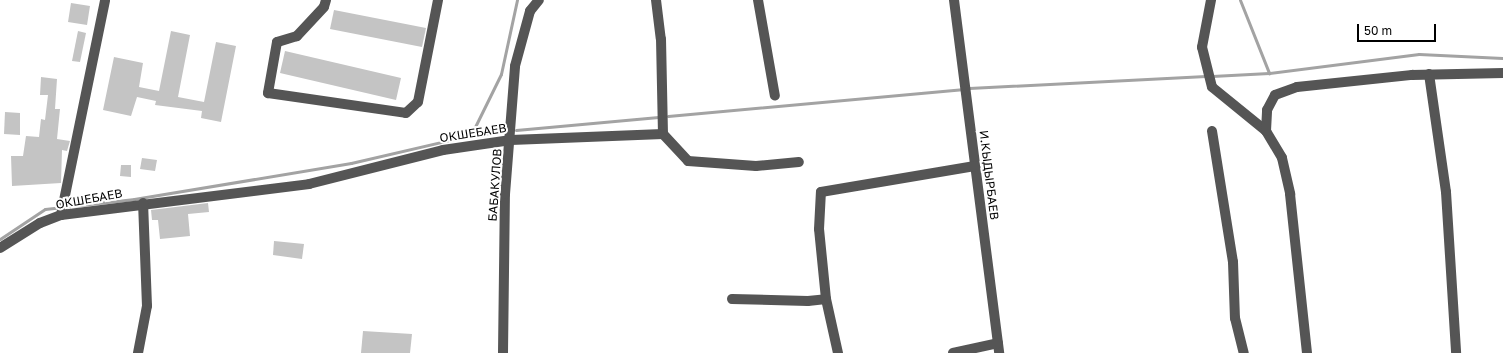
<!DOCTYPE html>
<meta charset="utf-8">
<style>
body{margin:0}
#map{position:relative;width:1503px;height:353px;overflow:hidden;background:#fff;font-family:"Golos Text",sans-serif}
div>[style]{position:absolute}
.stream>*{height:3px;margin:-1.5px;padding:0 1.5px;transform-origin:1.5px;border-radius:1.5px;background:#a3a3a3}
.building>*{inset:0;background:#c4c4c4}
.minor>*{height:10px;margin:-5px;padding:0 5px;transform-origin:5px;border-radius:5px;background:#555}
span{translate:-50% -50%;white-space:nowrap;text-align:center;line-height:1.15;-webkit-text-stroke:4px #fff;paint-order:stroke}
.street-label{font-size:12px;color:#000}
.scale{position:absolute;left:1357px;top:24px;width:79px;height:18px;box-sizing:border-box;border:2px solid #000;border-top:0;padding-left:5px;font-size:12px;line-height:14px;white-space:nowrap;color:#000;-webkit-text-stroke:3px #fff;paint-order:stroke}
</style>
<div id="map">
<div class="stream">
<i style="left:1240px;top:0;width:79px;rotate:68.3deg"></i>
<i style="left:1212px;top:76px;width:57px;rotate:-3deg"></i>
<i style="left:1269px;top:73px;width:151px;rotate:-7.2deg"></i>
<i style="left:1419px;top:54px;width:84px;rotate:2.7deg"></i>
<i style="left:969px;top:88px;width:237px;rotate:-2.9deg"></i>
<i style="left:668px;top:116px;width:295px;rotate:-5.2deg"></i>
<i style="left:516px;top:130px;width:143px;rotate:-5.2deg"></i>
<i style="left:471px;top:135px;width:68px;rotate:-63.8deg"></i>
<i style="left:501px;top:74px;width:76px;rotate:-77.8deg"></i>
<i style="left:0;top:239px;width:54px;rotate:-33.7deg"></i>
<i style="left:45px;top:209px;width:90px;rotate:-6.4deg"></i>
<i style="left:134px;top:199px;width:220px;rotate:-9.4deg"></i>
<i style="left:351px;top:163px;width:123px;rotate:-13.1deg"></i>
<i style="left:471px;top:135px;width:37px;rotate:-6deg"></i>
</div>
<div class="building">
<i style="clip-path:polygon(71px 3px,90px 6px,87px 25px,68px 22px)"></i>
<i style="clip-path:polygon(334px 10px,426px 28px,422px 47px,330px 29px)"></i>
<i style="clip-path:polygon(78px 31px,86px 33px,80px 62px,72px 61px)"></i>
<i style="clip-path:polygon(171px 31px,190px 35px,178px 97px,204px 102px,216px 42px,236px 46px,221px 122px,201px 118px,202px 111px,155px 105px,156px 101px,137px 97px,131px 116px,103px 110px,114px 57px,143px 63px,139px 87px,159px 91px)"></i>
<i style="clip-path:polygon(285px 51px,401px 78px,396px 100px,280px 73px)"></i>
<i style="clip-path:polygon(41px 77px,57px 79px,55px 109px,60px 109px,57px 139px,70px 141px,67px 151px,62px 150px,61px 183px,12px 186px,11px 156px,23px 156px,26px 136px,39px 137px,41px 119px,45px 120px,48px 95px,40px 95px)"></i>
<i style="clip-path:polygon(5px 112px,20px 113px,20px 135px,4px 134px)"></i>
<i style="clip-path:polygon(142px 158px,157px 160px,155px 171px,140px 169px)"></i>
<i style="clip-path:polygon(121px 165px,131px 165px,131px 177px,120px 176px)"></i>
<i style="clip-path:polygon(208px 203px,209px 212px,188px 214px,190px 236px,160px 239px,158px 220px,152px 220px,151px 210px)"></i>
<i style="clip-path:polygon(274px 241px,304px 244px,302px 259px,273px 255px)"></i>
<i style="clip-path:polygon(363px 331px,412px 334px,410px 353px,361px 353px)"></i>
</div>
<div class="minor">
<i style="left:326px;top:0;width:7px;rotate:106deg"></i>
<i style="left:324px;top:7px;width:40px;rotate:133deg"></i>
<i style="left:297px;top:36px;width:21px;rotate:163deg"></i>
<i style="left:277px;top:42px;width:52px;rotate:100deg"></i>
<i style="left:268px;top:93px;width:139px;rotate:8.2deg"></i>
<i style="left:406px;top:113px;width:16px;rotate:-43deg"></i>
<i style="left:418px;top:102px;width:104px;rotate:-78.9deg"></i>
<i style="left:656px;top:0;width:39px;rotate:83deg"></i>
<i style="left:661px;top:39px;width:95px;rotate:88.8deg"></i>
<i style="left:758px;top:0;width:97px;rotate:80deg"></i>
<i style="left:954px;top:0;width:356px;rotate:82.7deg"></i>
<i style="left:1211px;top:0;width:48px;rotate:100.8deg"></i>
<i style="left:1202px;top:47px;width:41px;rotate:76deg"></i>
<i style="left:1212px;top:87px;width:70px;rotate:39.2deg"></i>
<i style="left:1266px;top:131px;width:31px;rotate:59deg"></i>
<i style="left:1282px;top:158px;width:37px;rotate:77deg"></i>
<i style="left:1290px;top:194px;width:160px;rotate:83.9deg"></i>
<i style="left:1429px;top:74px;width:119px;rotate:81.8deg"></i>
<i style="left:1446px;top:192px;width:161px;rotate:86.4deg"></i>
<i style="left:1212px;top:131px;width:133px;rotate:80.9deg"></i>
<i style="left:1233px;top:262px;width:56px;rotate:88deg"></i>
<i style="left:1235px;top:318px;width:36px;rotate:76deg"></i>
<i style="left:1266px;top:131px;width:21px;rotate:-87deg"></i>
<i style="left:1267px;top:110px;width:17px;rotate:-62deg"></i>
<i style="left:1275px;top:95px;width:23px;rotate:-20deg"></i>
<i style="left:1297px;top:87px;width:116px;rotate:-6deg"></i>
<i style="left:1412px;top:75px;width:91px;rotate:-1.3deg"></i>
<i style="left:61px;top:215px;width:219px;rotate:-78.4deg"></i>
<i style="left:0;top:248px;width:47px;rotate:-32deg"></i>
<i style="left:40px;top:223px;width:22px;rotate:-21deg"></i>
<i style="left:61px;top:215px;width:250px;rotate:-7.1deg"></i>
<i style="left:309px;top:184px;width:138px;rotate:-14.2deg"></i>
<i style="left:443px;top:150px;width:69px;rotate:-8.4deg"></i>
<i style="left:511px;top:140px;width:152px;rotate:-2.3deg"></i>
<i style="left:663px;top:134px;width:37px;rotate:47deg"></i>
<i style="left:688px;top:161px;width:68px;rotate:4.2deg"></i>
<i style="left:756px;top:166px;width:43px;rotate:-5.3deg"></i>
<i style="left:732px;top:299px;width:76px;rotate:1.5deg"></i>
<i style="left:808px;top:301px;width:18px;rotate:-6deg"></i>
<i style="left:138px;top:353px;width:48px;rotate:-79.2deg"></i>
<i style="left:147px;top:306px;width:103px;rotate:-92.2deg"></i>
<i style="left:503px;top:353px;width:159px;rotate:-89.3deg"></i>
<i style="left:505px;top:194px;width:128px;rotate:-85.5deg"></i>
<i style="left:515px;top:66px;width:57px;rotate:-74.7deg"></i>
<i style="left:530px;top:11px;width:14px;rotate:-51deg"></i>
<i style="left:838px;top:353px;width:55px;rotate:-102.5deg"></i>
<i style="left:826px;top:299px;width:70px;rotate:-95.7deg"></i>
<i style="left:819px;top:229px;width:37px;rotate:-87deg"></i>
<i style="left:821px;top:192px;width:156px;rotate:-9.6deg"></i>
<i style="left:953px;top:353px;width:46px;rotate:-12.5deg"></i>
</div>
<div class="street-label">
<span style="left:473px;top:133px;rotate:-9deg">ОКШЕБАЕВ</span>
<span style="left:989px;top:175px;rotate:83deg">И.КЫДЫРБАЕВ</span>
<span style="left:495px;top:185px;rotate:-86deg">БАБАКУЛОВ</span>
<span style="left:89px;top:199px;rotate:-10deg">ОКШЕБАЕВ</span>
</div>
<div class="scale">50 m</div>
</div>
